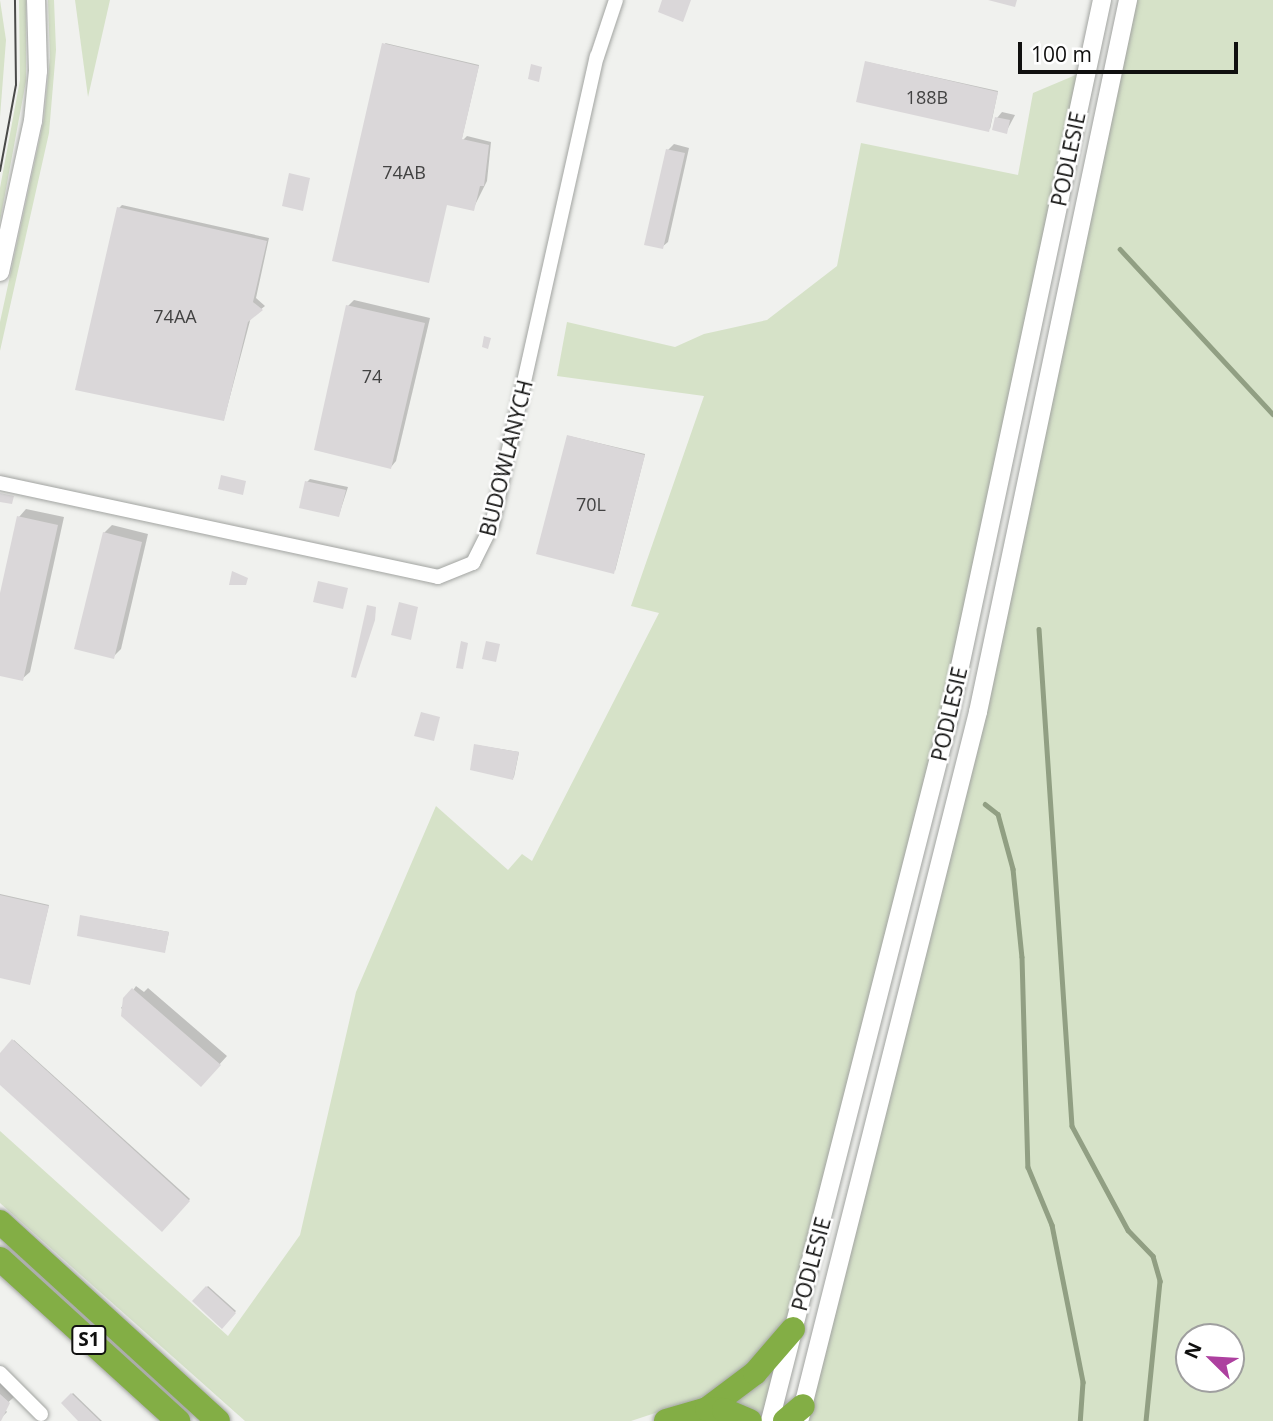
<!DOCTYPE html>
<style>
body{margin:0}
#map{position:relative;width:1273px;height:1421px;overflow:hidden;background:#f0f1ee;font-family:"Open Sans",sans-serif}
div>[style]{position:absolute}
.green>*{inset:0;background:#d6e2c8}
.shadow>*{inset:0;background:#0003}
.stream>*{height:4.5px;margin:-2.25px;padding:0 2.25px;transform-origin:2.25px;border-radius:2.25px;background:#919f83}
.building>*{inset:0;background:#dad7d9}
.roads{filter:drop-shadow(0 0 2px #a2a4a1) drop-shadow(0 0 2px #a2a4a1)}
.minor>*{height:14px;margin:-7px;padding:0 7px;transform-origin:7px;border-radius:7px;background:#fff}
.tertiary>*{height:18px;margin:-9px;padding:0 9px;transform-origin:9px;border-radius:9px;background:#fff}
.motorway>*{height:24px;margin:-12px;padding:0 12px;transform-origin:12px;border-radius:12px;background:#83ae45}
.tram>*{height:2px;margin:-1px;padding:0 1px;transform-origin:1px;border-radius:1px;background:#4a4a49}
span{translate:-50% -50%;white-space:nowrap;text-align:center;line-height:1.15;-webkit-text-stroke:5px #fff;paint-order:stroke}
.number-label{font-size:18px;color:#424242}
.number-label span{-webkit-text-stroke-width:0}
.shield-label span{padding:2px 5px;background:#fff;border:2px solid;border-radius:5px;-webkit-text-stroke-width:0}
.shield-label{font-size:19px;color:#10100f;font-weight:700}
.street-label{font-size:21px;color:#10100f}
.north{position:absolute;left:1175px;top:1323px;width:70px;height:70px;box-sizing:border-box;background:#fff;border:2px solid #9f9f9f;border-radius:50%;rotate:294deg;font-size:19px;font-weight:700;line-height:28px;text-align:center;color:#10100f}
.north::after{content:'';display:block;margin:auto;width:24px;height:32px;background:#ad409f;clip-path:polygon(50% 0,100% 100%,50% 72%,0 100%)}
.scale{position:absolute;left:1018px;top:42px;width:220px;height:32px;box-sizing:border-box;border:4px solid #10100f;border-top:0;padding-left:9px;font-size:21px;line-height:24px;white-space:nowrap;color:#10100f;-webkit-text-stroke:5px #fff;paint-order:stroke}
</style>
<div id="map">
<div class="green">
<i style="clip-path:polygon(0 0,6px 40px,0 117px)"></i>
<i style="clip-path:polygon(19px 0,26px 0,26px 81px,0 221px,0 188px,20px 80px)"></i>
<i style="clip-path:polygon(48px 0,54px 0,56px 50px,49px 133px,0 351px,0 322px,44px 119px,50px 57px)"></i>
<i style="clip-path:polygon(75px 0,110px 0,88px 97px)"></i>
<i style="clip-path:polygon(evenodd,1137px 0,1273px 0,1273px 1421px,808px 1421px,997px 656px,1137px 0,1189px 1337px,1231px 1337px,1231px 1379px,1189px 1379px,1189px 1337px)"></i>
<i style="clip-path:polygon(1078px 74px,945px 697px,792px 1308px,781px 1332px,722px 1391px,631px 1421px,245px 1421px,0 1203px,0 1131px,228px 1336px,300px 1235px,356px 992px,436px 806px,508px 870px,522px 854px,532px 861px,659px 613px,631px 606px,704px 396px,557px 376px,567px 322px,675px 347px,704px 334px,767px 320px,837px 266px,861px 143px,1018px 175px,1033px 93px)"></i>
<i style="clip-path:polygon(776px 1360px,761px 1420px,728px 1403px)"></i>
</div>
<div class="shadow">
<i style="clip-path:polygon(385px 43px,479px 65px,461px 142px,467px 136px,491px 142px,487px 181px,473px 209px)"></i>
<i style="clip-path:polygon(867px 62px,998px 91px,990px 129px)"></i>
<i style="clip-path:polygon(1002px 112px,1015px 115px,1006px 132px,997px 118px)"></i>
<i style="clip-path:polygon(674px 144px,689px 148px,668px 242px,662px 247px,668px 150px)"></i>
<i style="clip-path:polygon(122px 205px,269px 238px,256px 298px,265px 306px,251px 317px,224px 419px,119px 208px)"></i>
<i style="clip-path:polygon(354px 300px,430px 318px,396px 461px,391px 467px,348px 306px)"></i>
<i style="clip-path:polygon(569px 436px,645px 454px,615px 571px)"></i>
<i style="clip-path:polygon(310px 479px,348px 487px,339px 515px,307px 482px)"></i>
<i style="clip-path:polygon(26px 509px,64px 517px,30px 672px,22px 679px,0 675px,0 601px,19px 517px)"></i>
<i style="clip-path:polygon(112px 525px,148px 534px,121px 649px,113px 657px,104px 533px)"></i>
<i style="clip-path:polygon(476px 745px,519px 752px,514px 777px,513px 778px)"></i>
<i style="clip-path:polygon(0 894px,49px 905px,30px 983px,0 977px)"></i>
<i style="clip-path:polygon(82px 916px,169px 932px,165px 950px)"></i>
<i style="clip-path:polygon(136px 986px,144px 992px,148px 988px,227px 1056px,208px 1077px,121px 1008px)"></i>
<i style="clip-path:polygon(14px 1040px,190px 1199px,162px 1229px,0 1083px,0 1055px)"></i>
<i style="clip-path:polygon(208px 1286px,236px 1311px,222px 1326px,194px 1301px)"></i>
<i style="clip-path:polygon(0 1383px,14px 1397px,3px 1407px,7px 1412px,0 1419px)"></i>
<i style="clip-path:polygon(73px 1393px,102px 1421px,81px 1421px,63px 1403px)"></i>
</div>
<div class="stream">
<i style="left:1120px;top:249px;width:225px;rotate:47.2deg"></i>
<i style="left:1039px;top:629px;width:498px;rotate:86.2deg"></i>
<i style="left:1072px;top:1126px;width:118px;rotate:61.7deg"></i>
<i style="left:1128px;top:1230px;width:36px;rotate:46deg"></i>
<i style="left:1153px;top:1256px;width:26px;rotate:74deg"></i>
<i style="left:1160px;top:1281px;width:141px;rotate:95.7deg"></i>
<i style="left:985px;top:804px;width:16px;rotate:38deg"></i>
<i style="left:998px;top:814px;width:57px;rotate:74.7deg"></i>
<i style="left:1013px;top:869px;width:88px;rotate:84.2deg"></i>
<i style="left:1022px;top:957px;width:210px;rotate:88.4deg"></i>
<i style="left:1028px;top:1167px;width:63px;rotate:67.5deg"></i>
<i style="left:1052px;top:1225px;width:160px;rotate:78.8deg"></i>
<i style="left:1083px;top:1382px;width:39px;rotate:94deg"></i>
</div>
<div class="building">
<i style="clip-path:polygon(662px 0,691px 0,683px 22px,658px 12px)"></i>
<i style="clip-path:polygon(988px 0,1017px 0,1015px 7px)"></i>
<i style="clip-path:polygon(382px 43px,479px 66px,462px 139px,489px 145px,484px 186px,480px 186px,474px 211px,447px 205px,429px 283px,332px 261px)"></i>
<i style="clip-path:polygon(865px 61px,998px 92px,989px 132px,856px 102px)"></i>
<i style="clip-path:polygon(531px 64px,542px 67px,539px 82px,528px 79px)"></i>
<i style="clip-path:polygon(995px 117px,1010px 120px,1007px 134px,992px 130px)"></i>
<i style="clip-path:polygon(666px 149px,685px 153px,663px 249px,644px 245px)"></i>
<i style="clip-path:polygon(289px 173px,310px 178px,303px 211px,282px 206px)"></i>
<i style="clip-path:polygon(117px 207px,267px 241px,253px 302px,263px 310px,248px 322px,224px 421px,75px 390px)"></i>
<i style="clip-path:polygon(346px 305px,425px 323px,391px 469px,314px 450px)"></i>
<i style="clip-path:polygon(484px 336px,491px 338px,488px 349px,482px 347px)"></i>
<i style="clip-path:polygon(567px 435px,645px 455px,614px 574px,536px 554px)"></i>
<i style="clip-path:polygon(221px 475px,246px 481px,243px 495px,218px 489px)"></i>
<i style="clip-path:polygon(305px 481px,346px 490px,339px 517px,299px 508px)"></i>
<i style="clip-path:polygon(0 493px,14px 496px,12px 504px,0 502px)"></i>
<i style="clip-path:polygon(17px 516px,58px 525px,23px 681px,0 676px,0 593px)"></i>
<i style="clip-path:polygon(103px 532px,142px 542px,114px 659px,74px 649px)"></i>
<i style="clip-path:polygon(232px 571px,248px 578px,246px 585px,229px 585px)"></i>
<i style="clip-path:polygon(318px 581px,348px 588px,343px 609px,313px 602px)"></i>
<i style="clip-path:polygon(399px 602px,418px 607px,411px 640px,391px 635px)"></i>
<i style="clip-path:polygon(367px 605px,376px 607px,375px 620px,356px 678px,351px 677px)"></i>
<i style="clip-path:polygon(461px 641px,468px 643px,463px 669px,456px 668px)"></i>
<i style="clip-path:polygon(486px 641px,500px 644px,496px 662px,482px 659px)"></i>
<i style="clip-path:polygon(421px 712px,440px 717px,434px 741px,414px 736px)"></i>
<i style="clip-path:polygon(474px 744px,519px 752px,513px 780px,470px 770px)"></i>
<i style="clip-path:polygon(0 895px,49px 906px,30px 985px,0 978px)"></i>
<i style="clip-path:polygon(80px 915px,169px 932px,165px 953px,77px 936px)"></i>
<i style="clip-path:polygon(132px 988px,221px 1065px,201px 1087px,121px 1016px,123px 998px)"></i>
<i style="clip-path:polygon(12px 1039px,190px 1201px,162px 1232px,0 1085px,0 1053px)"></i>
<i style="clip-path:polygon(206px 1286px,236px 1313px,222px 1329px,192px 1301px)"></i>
<i style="clip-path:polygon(71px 1393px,100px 1421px,78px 1421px,61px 1403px)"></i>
<i style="clip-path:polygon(0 1394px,10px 1403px,1px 1421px,0 1421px)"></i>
</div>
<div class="roads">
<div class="minor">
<i style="left:0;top:483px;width:448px;rotate:12.1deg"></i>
<i style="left:438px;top:577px;width:38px;rotate:-22deg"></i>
<i style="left:473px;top:563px;width:42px;rotate:-63.4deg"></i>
<i style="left:492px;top:525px;width:480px;rotate:-77.4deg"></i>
<i style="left:597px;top:57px;width:60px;rotate:-71.6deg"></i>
<i style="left:0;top:1373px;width:58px;rotate:45deg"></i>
</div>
<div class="tertiary">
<i style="left:0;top:272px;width:155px;rotate:-77.7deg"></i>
<i style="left:33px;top:121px;width:50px;rotate:-84.3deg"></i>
<i style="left:38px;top:71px;width:71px;rotate:-91.6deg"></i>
<i style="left:800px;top:1418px;width:728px;rotate:-75.85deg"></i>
<i style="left:978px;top:712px;width:728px;rotate:-78.1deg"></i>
<i style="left:770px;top:1421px;width:725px;rotate:-75.71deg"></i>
<i style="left:949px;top:718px;width:734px;rotate:-77.97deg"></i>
</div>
<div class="motorway">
<i style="left:0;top:1222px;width:295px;rotate:42.4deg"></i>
<i style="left:0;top:1259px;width:241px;rotate:42.3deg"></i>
<i style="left:707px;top:1409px;width:60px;rotate:-36.9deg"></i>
<i style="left:755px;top:1373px;width:58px;rotate:-49.2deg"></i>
<i style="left:666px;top:1421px;width:43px;rotate:-16.3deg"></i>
<i style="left:707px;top:1409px;width:17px;rotate:3deg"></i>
<i style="left:724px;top:1410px;width:28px;rotate:23deg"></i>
<i style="left:785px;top:1421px;width:23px;rotate:-40deg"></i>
</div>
</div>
<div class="tram">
<i style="left:0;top:171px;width:87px;rotate:-79.5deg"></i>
<i style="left:16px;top:85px;width:85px;rotate:-90.7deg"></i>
</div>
<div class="number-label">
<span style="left:927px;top:97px">188B</span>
<span style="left:404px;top:172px">74AB</span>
<span style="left:175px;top:316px">74AA</span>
<span style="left:372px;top:376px">74</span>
<span style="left:591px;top:504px">70L</span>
</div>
<div class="shield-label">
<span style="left:89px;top:1340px">S1</span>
</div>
<div class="street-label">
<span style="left:1068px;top:159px;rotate:-78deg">PODLESIE</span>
<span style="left:506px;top:458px;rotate:-76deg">BUDOWLANYCH</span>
<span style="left:949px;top:714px;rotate:-77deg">PODLESIE</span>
<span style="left:811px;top:1264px;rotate:-75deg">PODLESIE</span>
</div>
<div class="north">N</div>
<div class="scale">100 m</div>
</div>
